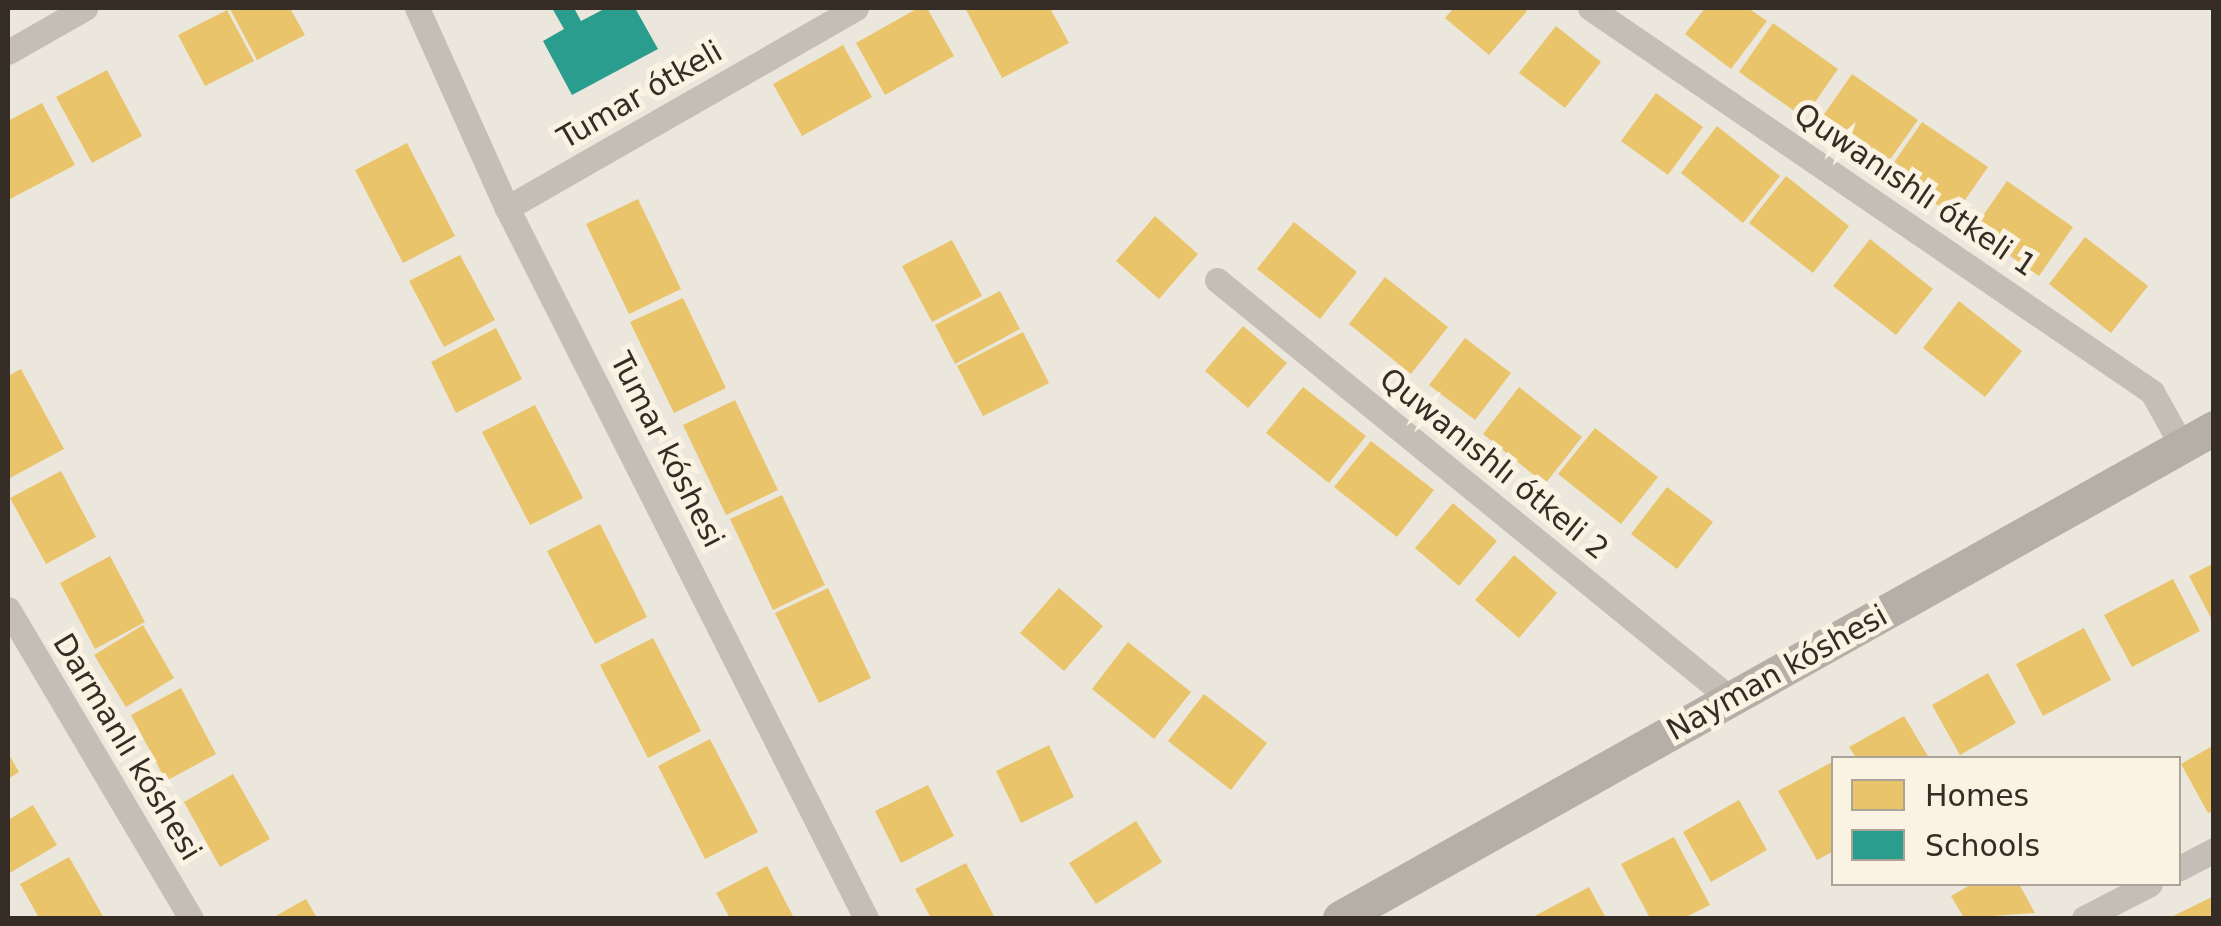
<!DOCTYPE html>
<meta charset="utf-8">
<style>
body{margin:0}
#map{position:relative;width:2221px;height:926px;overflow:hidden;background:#ece7dd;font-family:"DejaVu Sans",sans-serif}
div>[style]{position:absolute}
.homes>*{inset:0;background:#e9c46a}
.schools>*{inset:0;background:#2a9d8f}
.minor>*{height:25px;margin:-12.5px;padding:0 12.5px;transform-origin:12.5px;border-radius:12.5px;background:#c4beb6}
.secondary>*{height:35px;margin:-17.5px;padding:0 17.5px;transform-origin:17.5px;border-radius:17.5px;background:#b5afa7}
span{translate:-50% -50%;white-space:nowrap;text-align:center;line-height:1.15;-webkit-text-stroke:10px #faf2e3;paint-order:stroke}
.street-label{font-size:30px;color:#352c25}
.frame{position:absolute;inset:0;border:10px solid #352c25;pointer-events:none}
.legend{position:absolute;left:1831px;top:756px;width:350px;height:130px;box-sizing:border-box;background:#faf2e3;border:2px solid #aba397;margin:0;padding:12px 18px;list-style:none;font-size:30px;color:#352c25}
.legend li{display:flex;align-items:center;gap:20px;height:50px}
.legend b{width:50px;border:2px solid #aba397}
</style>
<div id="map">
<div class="homes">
<i style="clip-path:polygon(290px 8px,305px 35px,257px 60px,230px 9px)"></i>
<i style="clip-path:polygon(918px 8px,927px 8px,954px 56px,885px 95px,856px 43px)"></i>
<i style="clip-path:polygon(965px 8px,1050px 8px,1069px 43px,1002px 78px)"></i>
<i style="clip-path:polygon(1454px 8px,1524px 8px,1527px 11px,1489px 55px,1445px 18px)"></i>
<i style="clip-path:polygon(1705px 8px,1748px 8px,1767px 21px,1731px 69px,1685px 34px)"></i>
<i style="clip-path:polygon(227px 10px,254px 61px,205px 86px,178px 35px)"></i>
<i style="clip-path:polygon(1773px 23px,1838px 69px,1804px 118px,1739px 72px)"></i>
<i style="clip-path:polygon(1556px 26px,1601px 62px,1565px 108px,1519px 73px)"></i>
<i style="clip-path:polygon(843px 45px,872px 97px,802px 136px,773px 84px)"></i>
<i style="clip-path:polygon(107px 70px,142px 136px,92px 163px,56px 97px)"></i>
<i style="clip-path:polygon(1852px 74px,1918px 120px,1884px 168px,1818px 123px)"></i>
<i style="clip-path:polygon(1656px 93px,1703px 127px,1668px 175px,1621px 141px)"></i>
<i style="clip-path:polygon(42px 103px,75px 165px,8px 200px,8px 121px)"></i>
<i style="clip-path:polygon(1922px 122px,1988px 167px,1954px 216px,1888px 171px)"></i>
<i style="clip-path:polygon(1717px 126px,1780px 176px,1743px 223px,1681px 173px)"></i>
<i style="clip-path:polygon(407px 143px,455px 236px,403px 263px,355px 170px)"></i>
<i style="clip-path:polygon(1786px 176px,1849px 226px,1813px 273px,1749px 223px)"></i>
<i style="clip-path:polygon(2007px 181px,2073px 227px,2039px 276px,1973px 230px)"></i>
<i style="clip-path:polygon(638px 199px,681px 289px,629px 314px,586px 224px)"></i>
<i style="clip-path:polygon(1155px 216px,1198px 254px,1159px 299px,1116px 261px)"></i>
<i style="clip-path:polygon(1294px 222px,1357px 272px,1320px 319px,1257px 269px)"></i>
<i style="clip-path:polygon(2085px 237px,2148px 286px,2111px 333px,2049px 284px)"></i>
<i style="clip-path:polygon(1870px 239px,1933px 289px,1896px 335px,1833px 286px)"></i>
<i style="clip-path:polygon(952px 240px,982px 296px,932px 322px,902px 266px)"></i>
<i style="clip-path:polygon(460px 255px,495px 320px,444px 347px,409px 281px)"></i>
<i style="clip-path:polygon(1385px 277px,1448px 327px,1411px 374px,1349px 324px)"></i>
<i style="clip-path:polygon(1000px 291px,1020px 329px,955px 364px,935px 325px)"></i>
<i style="clip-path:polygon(683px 298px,726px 388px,674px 413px,630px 322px)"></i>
<i style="clip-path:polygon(1959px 301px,2022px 351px,1985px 397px,1923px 348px)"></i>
<i style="clip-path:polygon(1243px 326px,1287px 363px,1248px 408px,1205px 371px)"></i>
<i style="clip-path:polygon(496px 328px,522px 379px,456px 413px,431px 362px)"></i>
<i style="clip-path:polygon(1023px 332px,1049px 383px,983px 416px,957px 366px)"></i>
<i style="clip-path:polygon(1465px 338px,1511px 373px,1475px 420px,1429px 385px)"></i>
<i style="clip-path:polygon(21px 369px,64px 449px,8px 479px,8px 376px)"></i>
<i style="clip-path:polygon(1303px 387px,1366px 436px,1329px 483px,1266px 433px)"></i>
<i style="clip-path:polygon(1519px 387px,1582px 437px,1545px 484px,1483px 434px)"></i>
<i style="clip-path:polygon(735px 400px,778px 490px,726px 515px,683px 425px)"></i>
<i style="clip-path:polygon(535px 405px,583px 498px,530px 525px,482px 432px)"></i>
<i style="clip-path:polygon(1595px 428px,1658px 477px,1621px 524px,1558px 474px)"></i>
<i style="clip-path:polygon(1371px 441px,1434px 490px,1397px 537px,1334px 487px)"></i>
<i style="clip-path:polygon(61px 471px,96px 537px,46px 564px,10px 498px)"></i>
<i style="clip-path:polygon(1667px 487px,1713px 522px,1677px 569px,1631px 534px)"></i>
<i style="clip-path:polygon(782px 495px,825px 585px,773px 610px,730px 519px)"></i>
<i style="clip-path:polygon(1453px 503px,1497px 541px,1459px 586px,1415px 548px)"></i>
<i style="clip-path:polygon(600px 524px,647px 617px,595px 644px,547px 551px)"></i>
<i style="clip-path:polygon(1514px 555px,1557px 593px,1519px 638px,1475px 600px)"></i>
<i style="clip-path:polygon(110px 556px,145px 622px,95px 649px,60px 583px)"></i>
<i style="clip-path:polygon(2214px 563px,2214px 624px,2189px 576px)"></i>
<i style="clip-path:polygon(2173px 579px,2200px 631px,2132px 667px,2104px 615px)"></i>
<i style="clip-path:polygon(828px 588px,871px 678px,819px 703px,775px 613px)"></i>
<i style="clip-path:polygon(1059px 588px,1103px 626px,1064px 671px,1020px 633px)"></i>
<i style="clip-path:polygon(143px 625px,174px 678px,126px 707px,94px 655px)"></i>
<i style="clip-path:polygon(2084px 628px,2111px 680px,2043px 716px,2016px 664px)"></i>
<i style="clip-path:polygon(653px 638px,701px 731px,648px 758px,600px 665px)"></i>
<i style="clip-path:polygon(1128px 642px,1191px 692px,1154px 739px,1092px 689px)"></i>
<i style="clip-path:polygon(1988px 673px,2016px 723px,1960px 755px,1932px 705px)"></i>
<i style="clip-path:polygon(181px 688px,216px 754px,166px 781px,131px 715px)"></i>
<i style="clip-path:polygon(1204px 694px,1267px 743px,1231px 790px,1168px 741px)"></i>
<i style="clip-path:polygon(1904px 716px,1929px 758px,1856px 758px,1849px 747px)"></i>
<i style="clip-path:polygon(710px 739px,758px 832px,705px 859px,658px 766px)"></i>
<i style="clip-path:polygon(1049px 745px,1074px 797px,1021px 823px,996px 771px)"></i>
<i style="clip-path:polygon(2214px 745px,2214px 811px,2208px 813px,2181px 764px)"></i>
<i style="clip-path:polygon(8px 753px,19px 772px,8px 779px)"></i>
<i style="clip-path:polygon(1834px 761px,1834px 851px,1817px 860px,1778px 791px)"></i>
<i style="clip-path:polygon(233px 774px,270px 839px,220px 867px,184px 802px)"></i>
<i style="clip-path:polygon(928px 785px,954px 836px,901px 863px,875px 811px)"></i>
<i style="clip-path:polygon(1739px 800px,1767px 850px,1711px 882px,1683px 832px)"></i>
<i style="clip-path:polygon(33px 805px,57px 845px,8px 874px,8px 820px)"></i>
<i style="clip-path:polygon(1136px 821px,1162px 862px,1096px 904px,1069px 863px)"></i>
<i style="clip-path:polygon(1674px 837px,1710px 905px,1684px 918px,1650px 918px,1621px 864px)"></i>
<i style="clip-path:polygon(69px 857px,104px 918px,39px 918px,20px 884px)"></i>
<i style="clip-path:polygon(966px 863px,995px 918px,931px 918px,915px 889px)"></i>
<i style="clip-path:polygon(767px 866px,794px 918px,730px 918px,716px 893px)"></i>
<i style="clip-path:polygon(1972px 884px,2019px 884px,2035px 913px,1964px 918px,1951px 896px)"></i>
<i style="clip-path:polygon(1589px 887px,1606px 918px,1531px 918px)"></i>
<i style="clip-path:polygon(2214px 896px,2214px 918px,2169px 918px)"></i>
<i style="clip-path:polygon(306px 899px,317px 918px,272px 918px)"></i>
</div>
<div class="schools">
<i style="clip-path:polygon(552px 8px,574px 8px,581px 21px,606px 8px,635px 8px,658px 49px,572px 95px,543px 41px,564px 29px)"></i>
</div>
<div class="minor">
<i style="left:417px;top:8px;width:219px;rotate:65.8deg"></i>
<i style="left:507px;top:208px;width:796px;rotate:63.18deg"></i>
<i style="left:1590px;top:8px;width:681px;rotate:34.34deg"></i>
<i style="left:2152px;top:392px;width:62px;rotate:60.9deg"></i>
<i style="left:8px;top:52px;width:89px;rotate:-29.7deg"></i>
<i style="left:507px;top:208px;width:402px;rotate:-29.8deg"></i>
<i style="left:1217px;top:280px;width:663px;rotate:39.19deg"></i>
<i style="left:8px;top:609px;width:359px;rotate:59.4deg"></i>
<i style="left:2178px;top:869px;width:41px;rotate:-27.8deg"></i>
<i style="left:2084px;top:918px;width:74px;rotate:-27.3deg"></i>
</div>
<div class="secondary">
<i style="left:1340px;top:918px;width:1002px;rotate:-29.28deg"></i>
</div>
<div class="street-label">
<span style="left:640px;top:95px;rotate:-30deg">Tumar ótkeli</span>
<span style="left:1915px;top:190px;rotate:34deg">Quwanıshlı ótkeli 1</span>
<span style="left:667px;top:450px;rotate:63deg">Tumar kóshesi</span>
<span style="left:1494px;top:464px;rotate:39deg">Quwanıshlı ótkeli 2</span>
<span style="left:1777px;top:673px;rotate:-29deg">Nayman kóshesi</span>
<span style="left:127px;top:747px;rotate:59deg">Darmanlı kóshesi</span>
</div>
<div class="frame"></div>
<ul class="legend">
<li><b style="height:28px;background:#e9c46a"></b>Homes</li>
<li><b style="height:28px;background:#2a9d8f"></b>Schools</li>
</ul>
</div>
